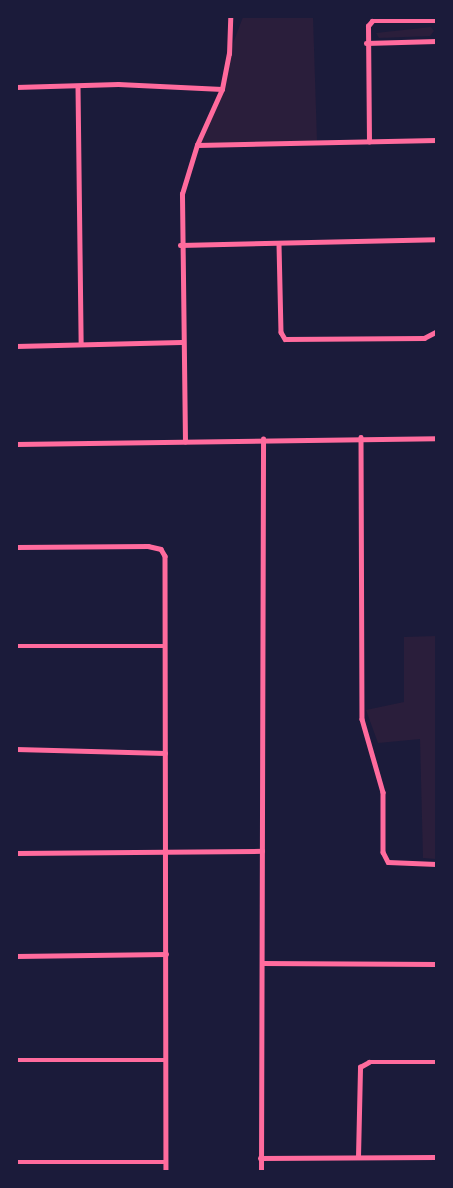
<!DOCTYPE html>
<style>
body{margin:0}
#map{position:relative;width:453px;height:1188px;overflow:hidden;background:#1b1b3a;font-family:"Public Sans",sans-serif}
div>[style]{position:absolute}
.green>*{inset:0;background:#2a1e3b}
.minor>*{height:4.5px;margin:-2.25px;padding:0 2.25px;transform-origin:2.25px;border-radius:2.25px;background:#ff6b9d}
span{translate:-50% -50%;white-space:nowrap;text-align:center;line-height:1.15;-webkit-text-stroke:4.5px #1b1b3a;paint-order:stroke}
.frame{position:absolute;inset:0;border:18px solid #1b1b3a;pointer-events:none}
</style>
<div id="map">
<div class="green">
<i style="clip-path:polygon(243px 17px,313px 17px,317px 141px,197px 145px,222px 89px,229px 54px)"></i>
<i style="clip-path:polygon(431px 27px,434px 31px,430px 36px,379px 38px,376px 33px)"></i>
<i style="clip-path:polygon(436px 636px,436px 859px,423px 858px,420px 739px,378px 743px,366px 710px,404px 702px,404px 637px)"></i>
</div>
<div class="minor">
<i style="left:366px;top:43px;width:70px;rotate:-1.6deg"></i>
<i style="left:78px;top:86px;width:258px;rotate:89.3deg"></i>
<i style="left:16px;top:87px;width:102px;rotate:-1.7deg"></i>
<i style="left:118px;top:84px;width:104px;rotate:2.8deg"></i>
<i style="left:369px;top:142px;width:116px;rotate:-90.5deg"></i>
<i style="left:368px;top:26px;width:6px;rotate:-51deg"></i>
<i style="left:372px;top:21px;width:64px"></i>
<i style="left:197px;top:145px;width:239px;rotate:-1.2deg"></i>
<i style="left:279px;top:244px;width:88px;rotate:88.7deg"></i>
<i style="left:281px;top:332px;width:8px;rotate:60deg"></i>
<i style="left:285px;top:339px;width:139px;rotate:-0.4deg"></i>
<i style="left:424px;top:338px;width:13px;rotate:-27deg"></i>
<i style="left:180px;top:245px;width:256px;rotate:-1.3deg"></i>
<i style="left:16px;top:346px;width:165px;rotate:-1.4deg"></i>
<i style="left:361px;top:437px;width:282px;rotate:89.8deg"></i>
<i style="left:362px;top:719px;width:76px;rotate:74deg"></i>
<i style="left:383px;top:792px;width:60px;rotate:90deg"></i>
<i style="left:383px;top:852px;width:11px;rotate:63deg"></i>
<i style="left:388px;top:862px;width:48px;rotate:2.4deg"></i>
<i style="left:185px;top:442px;width:248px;rotate:-90.7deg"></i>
<i style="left:182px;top:194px;width:51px;rotate:-73deg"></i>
<i style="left:197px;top:145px;width:61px;rotate:-65.9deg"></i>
<i style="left:222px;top:89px;width:36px;rotate:-79deg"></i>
<i style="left:229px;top:54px;width:38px;rotate:-88deg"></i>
<i style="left:16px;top:444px;width:420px;rotate:-0.8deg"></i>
<i style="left:16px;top:547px;width:132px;rotate:-0.4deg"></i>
<i style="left:148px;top:546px;width:13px;rotate:13deg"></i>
<i style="left:161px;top:549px;width:8px;rotate:60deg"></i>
<i style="left:165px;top:556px;width:616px;rotate:89.91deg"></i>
<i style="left:16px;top:646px;width:149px"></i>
<i style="left:16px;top:749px;width:149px;rotate:1.5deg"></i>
<i style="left:16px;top:853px;width:246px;rotate:-0.5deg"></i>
<i style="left:16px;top:956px;width:150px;rotate:-0.8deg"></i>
<i style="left:262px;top:963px;width:174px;rotate:0.3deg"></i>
<i style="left:16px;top:1060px;width:150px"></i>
<i style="left:358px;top:1157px;width:90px;rotate:-88.7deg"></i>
<i style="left:360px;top:1067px;width:10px;rotate:-29deg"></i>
<i style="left:369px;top:1062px;width:67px"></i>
<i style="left:260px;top:1158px;width:176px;rotate:-0.3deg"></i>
<i style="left:16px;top:1162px;width:150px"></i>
<i style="left:261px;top:1172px;width:733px;rotate:-89.84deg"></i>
</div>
<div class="frame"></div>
</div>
